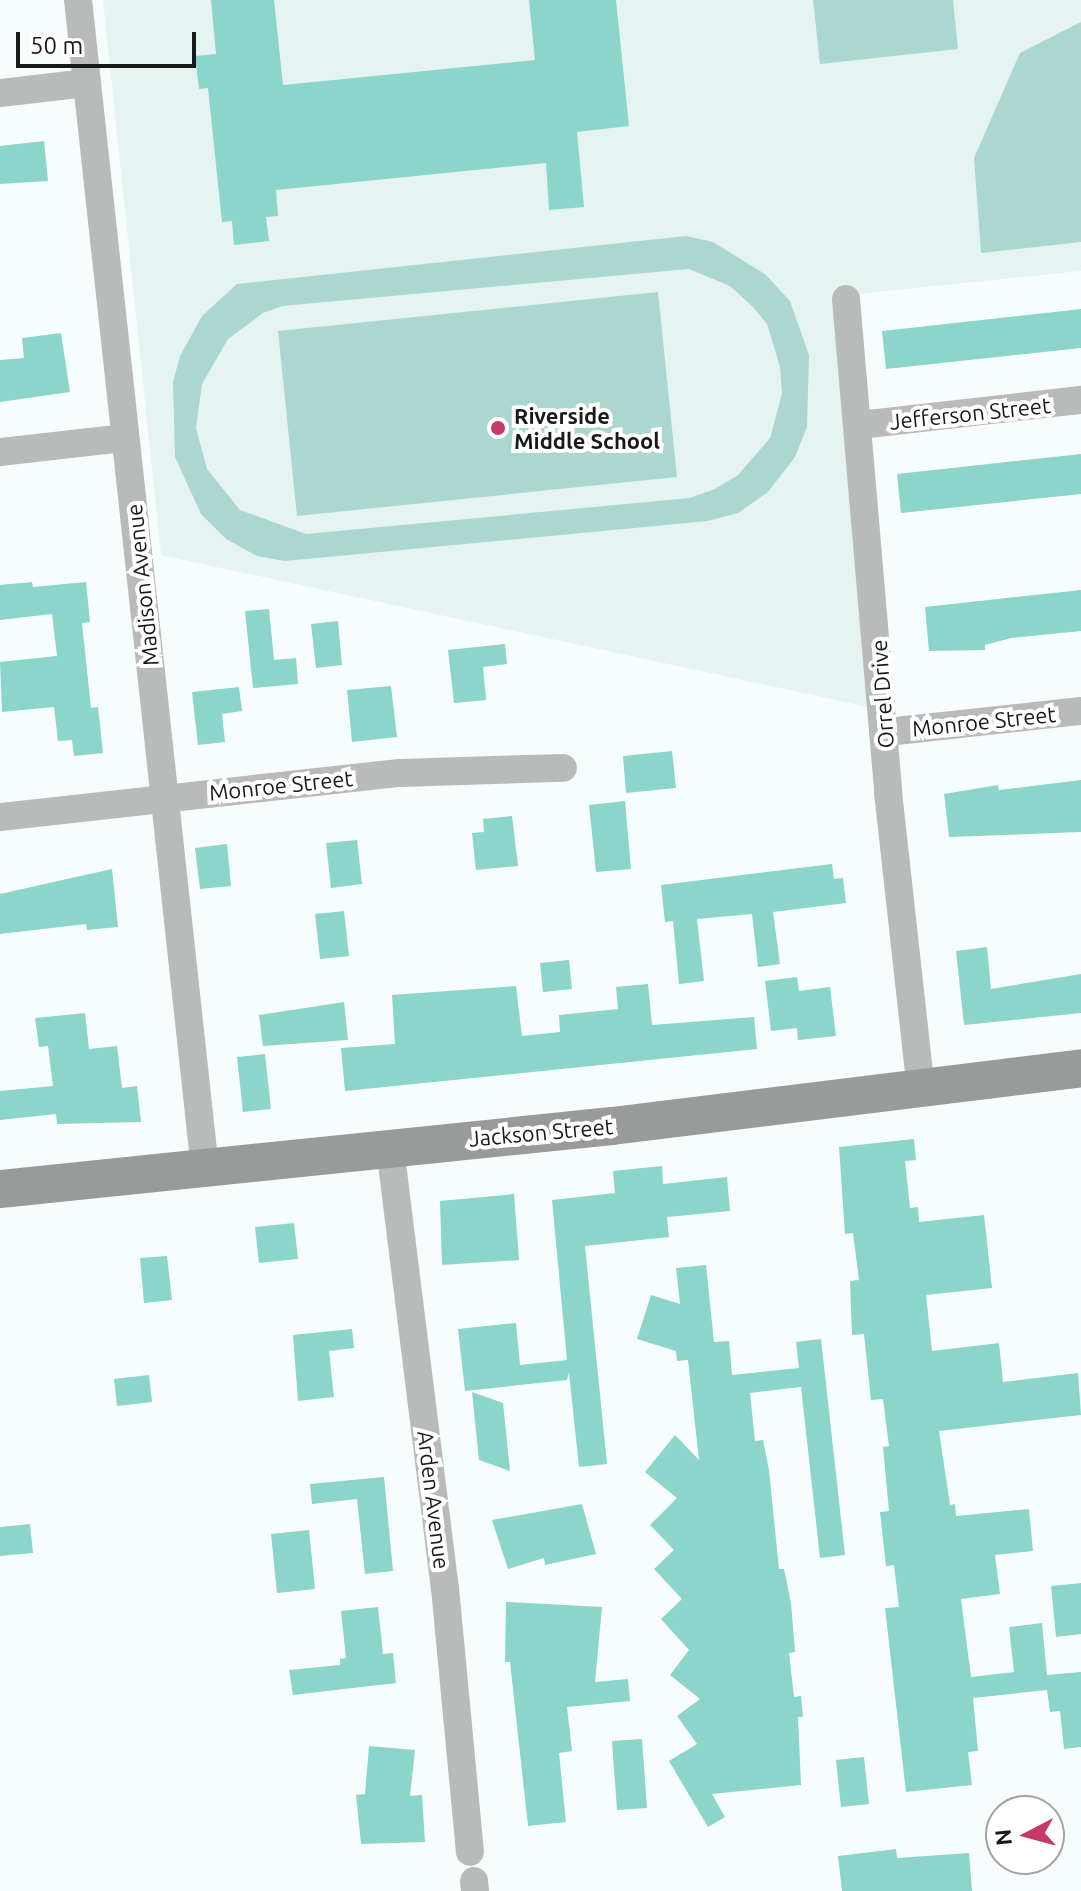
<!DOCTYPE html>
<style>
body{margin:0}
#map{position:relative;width:1081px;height:1891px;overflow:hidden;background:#f7fdfc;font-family:Ubuntu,sans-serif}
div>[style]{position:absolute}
.built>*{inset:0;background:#e5f4f1}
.green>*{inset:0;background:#abd7d0}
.building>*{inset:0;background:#8bd5ca}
.street>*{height:28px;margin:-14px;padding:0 14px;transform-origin:14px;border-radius:14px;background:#b8bbba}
.secondary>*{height:38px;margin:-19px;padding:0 19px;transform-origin:19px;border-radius:19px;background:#989b9a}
.dots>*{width:22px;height:22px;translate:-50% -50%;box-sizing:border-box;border:4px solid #fff;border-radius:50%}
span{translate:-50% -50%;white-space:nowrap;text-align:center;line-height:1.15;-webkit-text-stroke:8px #fff;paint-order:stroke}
.street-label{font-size:22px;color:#181a19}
.poi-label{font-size:22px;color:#181a19;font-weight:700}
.left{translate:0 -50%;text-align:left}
.north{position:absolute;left:985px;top:1795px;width:80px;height:80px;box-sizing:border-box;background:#fff;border:2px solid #a3a3a3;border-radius:50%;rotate:264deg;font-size:22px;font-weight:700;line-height:32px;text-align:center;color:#181a19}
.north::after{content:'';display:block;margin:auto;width:28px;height:36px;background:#c53868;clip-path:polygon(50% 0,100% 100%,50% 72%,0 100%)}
.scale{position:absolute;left:16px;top:32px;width:180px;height:36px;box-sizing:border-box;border:4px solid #181a19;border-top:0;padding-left:10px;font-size:24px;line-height:28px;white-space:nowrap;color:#181a19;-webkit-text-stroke:6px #fff;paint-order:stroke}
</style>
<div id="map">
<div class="built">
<i style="clip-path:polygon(103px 0,1081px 0,1081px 271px,867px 293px,835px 302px,878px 709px,161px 555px)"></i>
</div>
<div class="green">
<i style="clip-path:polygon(813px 0,953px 0,958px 49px,820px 64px)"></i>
<i style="clip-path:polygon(1081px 22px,1081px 242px,981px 253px,974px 158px,1020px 53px)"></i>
<i style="clip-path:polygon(evenodd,686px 236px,713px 242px,765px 274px,790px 301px,809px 355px,807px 427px,795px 457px,768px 492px,738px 513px,708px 521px,285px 561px,257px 556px,226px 539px,201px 514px,175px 457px,173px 382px,180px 356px,202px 316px,237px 284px,686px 236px,689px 269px,730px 286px,753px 307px,767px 324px,780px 367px,782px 394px,770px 438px,738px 475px,715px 489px,690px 498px,306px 534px,240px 510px,207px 469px,196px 428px,202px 384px,228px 339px,263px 313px,282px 306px,689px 269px)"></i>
<i style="clip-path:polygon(658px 292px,677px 477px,297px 516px,278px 331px)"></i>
</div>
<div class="building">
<i style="clip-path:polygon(211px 0,274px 0,283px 85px,535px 60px,529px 0,616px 0,629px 126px,577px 132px,584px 207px,549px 210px,546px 163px,276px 190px,278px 216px,266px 217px,269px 241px,234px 245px,232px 221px,222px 222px,208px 88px,199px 89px,195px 56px,216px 54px)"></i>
<i style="clip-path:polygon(44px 141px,48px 181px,0 184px,0 146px)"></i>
<i style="clip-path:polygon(1081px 309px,1081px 348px,886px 369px,882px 331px)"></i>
<i style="clip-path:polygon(61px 333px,70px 392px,0 402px,0 360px,24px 358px,22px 338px)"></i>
<i style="clip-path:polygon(1081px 454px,1081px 494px,901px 513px,897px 474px)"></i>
<i style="clip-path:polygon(32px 582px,33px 587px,86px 582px,90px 622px,82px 623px,91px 708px,98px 707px,103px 753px,74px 756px,72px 740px,58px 741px,54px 707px,2px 712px,0 662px,57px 656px,52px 614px,0 620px,0 585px)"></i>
<i style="clip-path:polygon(1081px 590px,1081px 631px,1011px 638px,985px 645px,985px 650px,929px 651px,925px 607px)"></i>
<i style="clip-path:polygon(269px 609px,274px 660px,296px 658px,298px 684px,253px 688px,245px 611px)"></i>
<i style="clip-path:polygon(338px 621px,342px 665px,316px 668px,311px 624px)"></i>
<i style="clip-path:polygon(505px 644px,507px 664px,483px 667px,486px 700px,454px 703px,448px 650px)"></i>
<i style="clip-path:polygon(391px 686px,397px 737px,352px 742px,347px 690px)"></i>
<i style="clip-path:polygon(239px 687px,242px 711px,222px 714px,225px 742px,198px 745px,192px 692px)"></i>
<i style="clip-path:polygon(672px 751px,676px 788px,626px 793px,623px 756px)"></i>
<i style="clip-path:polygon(1081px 780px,1081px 832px,949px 837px,944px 794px,998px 785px,999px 790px)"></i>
<i style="clip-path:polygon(625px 801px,631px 869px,596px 872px,589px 805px)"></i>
<i style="clip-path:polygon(512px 816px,518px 866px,476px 870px,472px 833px,484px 832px,483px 819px)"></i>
<i style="clip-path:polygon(357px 840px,362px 884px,331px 888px,326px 843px)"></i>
<i style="clip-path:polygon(227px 844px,231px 886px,200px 889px,195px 848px)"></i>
<i style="clip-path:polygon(832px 864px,834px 879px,843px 878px,846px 903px,773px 912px,780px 964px,758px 967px,752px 914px,697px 919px,704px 981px,679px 984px,673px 921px,665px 922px,661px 885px)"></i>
<i style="clip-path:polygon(112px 869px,118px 927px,87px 930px,86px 924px,0 934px,0 894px)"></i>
<i style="clip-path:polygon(344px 911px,349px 956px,320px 959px,315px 914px)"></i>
<i style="clip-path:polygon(987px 947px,991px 989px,1081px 974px,1081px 1013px,964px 1025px,956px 951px)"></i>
<i style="clip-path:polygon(569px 960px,572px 989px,543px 992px,540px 963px)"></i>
<i style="clip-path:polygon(797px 977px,799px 991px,830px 987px,836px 1036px,798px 1040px,797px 1028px,771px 1031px,765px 981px)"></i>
<i style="clip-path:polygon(648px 984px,652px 1025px,754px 1017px,757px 1049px,345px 1091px,341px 1048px,395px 1044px,392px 995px,516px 986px,522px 1036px,560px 1032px,559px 1015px,618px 1009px,616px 987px)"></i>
<i style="clip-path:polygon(344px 1002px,348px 1040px,263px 1046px,259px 1015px)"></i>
<i style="clip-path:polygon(85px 1013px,89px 1049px,117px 1046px,122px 1088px,137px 1086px,141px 1122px,57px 1124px,56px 1114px,0 1120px,0 1091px,53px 1086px,48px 1046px,39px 1047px,35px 1018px)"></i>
<i style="clip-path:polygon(265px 1054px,271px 1109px,243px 1112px,237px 1057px)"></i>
<i style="clip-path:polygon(914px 1139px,916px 1160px,905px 1161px,910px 1208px,918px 1207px,919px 1222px,984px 1215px,992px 1288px,926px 1295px,932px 1351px,999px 1343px,1003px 1382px,1078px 1373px,1081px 1415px,939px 1431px,950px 1505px,955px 1504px,956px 1516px,1029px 1509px,1033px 1551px,995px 1555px,1000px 1594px,961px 1599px,971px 1677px,1014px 1672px,1009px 1627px,1042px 1623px,1047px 1675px,1081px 1672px,1081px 1747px,1064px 1749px,1060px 1711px,1050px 1712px,1047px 1690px,973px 1698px,978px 1751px,968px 1752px,972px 1785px,906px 1792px,885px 1608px,899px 1607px,894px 1565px,886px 1566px,880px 1512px,889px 1511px,883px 1447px,889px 1446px,883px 1399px,871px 1400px,864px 1334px,852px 1335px,850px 1281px,859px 1280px,853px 1233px,845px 1234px,839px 1147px)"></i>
<i style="clip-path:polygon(662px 1166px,663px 1184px,727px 1177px,730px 1211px,667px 1217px,669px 1237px,585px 1246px,607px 1464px,579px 1467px,569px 1373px,567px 1380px,465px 1391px,458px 1329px,516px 1323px,520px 1365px,567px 1360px,552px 1200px,615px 1193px,613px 1171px)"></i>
<i style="clip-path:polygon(514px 1194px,519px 1260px,442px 1265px,440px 1201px)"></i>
<i style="clip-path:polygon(294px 1223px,298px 1259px,259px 1263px,255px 1227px)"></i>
<i style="clip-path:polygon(167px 1256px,172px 1300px,144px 1303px,140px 1258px)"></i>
<i style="clip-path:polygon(706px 1265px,714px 1342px,729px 1341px,732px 1375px,799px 1368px,796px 1342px,821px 1339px,845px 1555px,820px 1558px,801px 1387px,750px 1393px,755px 1441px,763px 1440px,769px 1470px,779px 1569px,784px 1569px,791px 1603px,795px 1652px,789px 1653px,794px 1697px,801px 1696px,803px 1717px,798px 1717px,801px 1785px,712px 1794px,725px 1817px,708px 1827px,669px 1761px,697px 1744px,677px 1716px,700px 1699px,670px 1675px,689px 1650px,661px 1619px,682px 1599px,654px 1569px,674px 1550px,650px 1525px,677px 1498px,645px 1472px,675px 1435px,699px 1460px,688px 1360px,677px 1361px,676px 1351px,637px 1339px,651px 1295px,680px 1304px,676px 1268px)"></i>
<i style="clip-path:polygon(352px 1329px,354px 1348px,329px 1351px,334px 1397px,298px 1401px,293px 1335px)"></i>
<i style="clip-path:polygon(149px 1375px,152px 1402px,117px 1406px,114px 1379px)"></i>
<i style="clip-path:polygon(472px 1392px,503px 1403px,510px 1471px,479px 1460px)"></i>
<i style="clip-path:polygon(384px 1477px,393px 1571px,365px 1574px,357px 1499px,312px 1504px,310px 1484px)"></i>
<i style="clip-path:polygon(582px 1504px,596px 1554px,545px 1565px,544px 1558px,508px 1569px,492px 1520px)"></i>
<i style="clip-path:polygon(30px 1524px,33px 1553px,0 1556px,0 1527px)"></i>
<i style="clip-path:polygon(309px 1530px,315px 1589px,277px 1593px,271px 1534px)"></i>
<i style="clip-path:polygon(1081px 1583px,1081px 1634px,1056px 1637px,1051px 1586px)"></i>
<i style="clip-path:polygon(506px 1602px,602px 1607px,595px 1682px,628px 1679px,630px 1701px,567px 1707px,572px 1751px,559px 1753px,566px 1822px,528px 1826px,510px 1662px,505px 1662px)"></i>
<i style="clip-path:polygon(378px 1607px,383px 1654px,393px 1653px,396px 1683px,293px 1695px,289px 1670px,340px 1665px,340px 1659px,346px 1658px,341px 1611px)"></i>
<i style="clip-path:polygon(642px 1739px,647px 1808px,617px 1810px,612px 1741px)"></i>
<i style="clip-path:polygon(369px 1746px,415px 1750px,410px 1796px,422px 1795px,425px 1842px,361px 1844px,356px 1795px,365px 1794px)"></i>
<i style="clip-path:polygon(864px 1757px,869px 1804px,841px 1807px,836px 1760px)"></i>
<i style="clip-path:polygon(896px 1849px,897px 1858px,969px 1853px,972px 1891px,842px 1891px,838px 1856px)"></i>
</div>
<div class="street">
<i style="left:78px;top:0;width:1177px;rotate:83.8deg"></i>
<i style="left:0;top:93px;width:87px;rotate:-6.6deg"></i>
<i style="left:846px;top:299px;width:495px;rotate:85.1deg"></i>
<i style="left:888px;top:792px;width:300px;rotate:83.7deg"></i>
<i style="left:860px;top:425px;width:222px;rotate:-6.5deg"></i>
<i style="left:0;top:452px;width:126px;rotate:-6.4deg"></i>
<i style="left:887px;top:732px;width:195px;rotate:-6.2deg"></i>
<i style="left:0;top:817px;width:402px;rotate:-6.3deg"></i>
<i style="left:400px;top:773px;width:163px;rotate:-1.8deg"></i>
<i style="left:390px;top:1148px;width:443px;rotate:82.9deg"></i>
<i style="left:445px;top:1588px;width:265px;rotate:84.6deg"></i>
<i style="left:474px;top:1881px;width:10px;rotate:84deg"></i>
</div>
<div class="secondary">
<i style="left:0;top:1189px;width:615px;rotate:-5.88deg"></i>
<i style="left:612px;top:1126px;width:473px;rotate:-7deg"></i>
</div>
<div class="dots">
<i style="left:498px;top:428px;background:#c53868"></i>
</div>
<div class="street-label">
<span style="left:970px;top:413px;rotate:-6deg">Jefferson Street</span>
<span style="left:142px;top:585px;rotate:-96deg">Madison Avenue</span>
<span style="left:882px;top:694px;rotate:-94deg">Orrel Drive</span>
<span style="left:984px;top:721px;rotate:-6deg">Monroe Street</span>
<span style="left:281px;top:785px;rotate:-6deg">Monroe Street</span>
<span style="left:541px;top:1132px;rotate:-5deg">Jackson Street</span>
<span style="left:434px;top:1500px;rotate:83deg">Arden Avenue</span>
</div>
<div class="poi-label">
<span class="left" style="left:514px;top:428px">Riverside<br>Middle School</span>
</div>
<div class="north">N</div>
<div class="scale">50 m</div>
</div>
